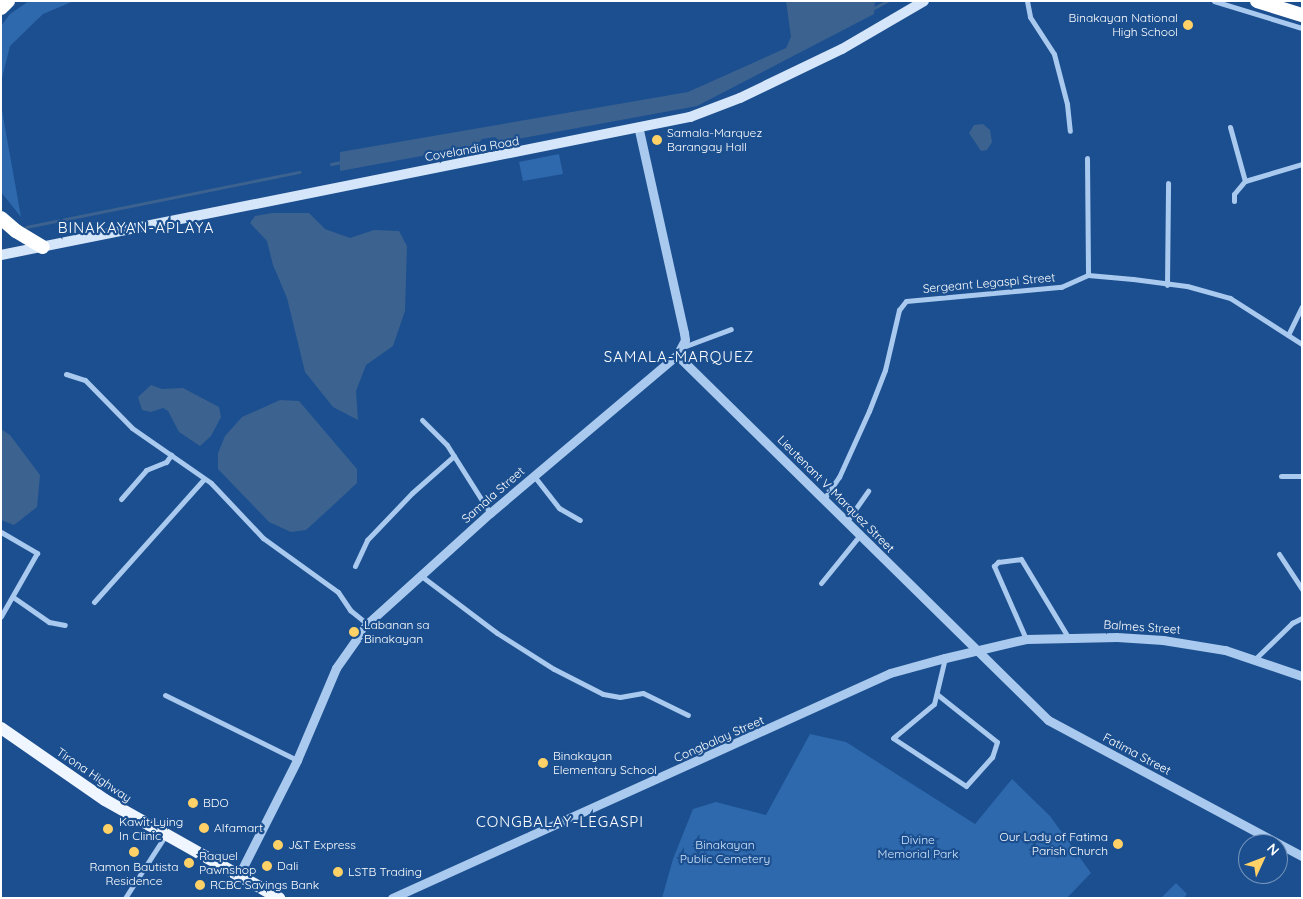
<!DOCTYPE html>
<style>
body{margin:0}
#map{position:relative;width:1303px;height:899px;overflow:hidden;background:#1b4f8f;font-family:Quicksand,sans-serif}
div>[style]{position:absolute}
.green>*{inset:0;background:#2e69ad}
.water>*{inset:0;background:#3c6290}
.stream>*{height:3px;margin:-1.5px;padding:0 1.5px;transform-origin:1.5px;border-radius:1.5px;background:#3c6290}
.minor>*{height:5px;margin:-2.5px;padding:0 2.5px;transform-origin:2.5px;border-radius:2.5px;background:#a9c9ee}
.tertiary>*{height:9px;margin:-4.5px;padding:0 4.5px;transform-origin:4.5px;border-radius:4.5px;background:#a9c9ee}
.secondary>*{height:10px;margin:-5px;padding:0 5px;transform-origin:5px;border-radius:5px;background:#d6e6fa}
.primary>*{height:12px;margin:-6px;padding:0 6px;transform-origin:6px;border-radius:6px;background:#f0f6ff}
.motorway>*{height:14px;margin:-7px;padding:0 7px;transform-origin:7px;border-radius:7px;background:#fff}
.dots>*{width:14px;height:14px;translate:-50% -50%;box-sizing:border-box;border:2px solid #1b4f8f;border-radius:50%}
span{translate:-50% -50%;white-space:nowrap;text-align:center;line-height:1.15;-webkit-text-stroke:4.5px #1b4f8f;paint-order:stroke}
.poi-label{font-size:12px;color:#fff}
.right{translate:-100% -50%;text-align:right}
.left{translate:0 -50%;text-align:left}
.street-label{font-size:12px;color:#fff}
.park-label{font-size:12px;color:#cfe3fa}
.quarter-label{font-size:15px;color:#fff;letter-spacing:1px}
.frame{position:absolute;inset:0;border:2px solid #fff;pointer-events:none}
.north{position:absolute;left:1238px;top:834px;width:50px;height:50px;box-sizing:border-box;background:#1b4f8f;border:1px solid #7695bc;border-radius:50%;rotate:47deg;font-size:14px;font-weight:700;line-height:20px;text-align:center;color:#fff}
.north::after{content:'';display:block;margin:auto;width:18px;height:22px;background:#ffd166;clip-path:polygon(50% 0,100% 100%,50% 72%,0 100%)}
</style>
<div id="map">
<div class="green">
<i style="clip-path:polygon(29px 1px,74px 1px,43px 14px,10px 46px,1px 82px,1px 26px,10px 14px)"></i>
<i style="clip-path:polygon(1px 105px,21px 217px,1px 192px)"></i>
<i style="clip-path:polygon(559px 154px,563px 174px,523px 181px,519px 162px)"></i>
<i style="clip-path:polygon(810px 734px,846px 742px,975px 824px,1012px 779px,1050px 816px,1091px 873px,1067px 898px,662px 898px,673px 859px,693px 809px,716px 802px,766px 815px)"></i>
<i style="clip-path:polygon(1176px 883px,1187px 894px,1184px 898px,1161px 898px)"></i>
</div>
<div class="water">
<i style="clip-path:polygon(786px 1px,875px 1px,874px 14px,697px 106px,501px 142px,495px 137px,482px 139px,476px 146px,340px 171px,340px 152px,688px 92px,786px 48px,791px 37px)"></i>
<i style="clip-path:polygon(983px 124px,990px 130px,992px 142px,987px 150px,981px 151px,969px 133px,974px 125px)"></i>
<i style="clip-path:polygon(272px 213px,309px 213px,325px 229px,350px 238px,374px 230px,399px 231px,407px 246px,405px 311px,393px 346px,366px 365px,356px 391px,358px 420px,333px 407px,305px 372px,287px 298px,273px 265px,267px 241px,250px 223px,255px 216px)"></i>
<i style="clip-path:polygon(151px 385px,162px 389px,183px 388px,219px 407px,221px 417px,211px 436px,200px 446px,179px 432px,168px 411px,163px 408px,151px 412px,142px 410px,138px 397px)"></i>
<i style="clip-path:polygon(280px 400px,299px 401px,357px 469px,357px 483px,328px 510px,306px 530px,291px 532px,269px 522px,218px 469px,218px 453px,225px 436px,242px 417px)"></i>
<i style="clip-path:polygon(1px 429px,10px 435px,40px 475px,37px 507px,14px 525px,1px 520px)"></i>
</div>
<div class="stream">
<i style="left:872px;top:9px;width:17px;rotate:-28deg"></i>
<i style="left:331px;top:164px;width:11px;rotate:-10deg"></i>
<i style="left:26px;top:227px;width:279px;rotate:-11.4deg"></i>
</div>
<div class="minor">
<i style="left:1027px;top:1px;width:16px;rotate:79deg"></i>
<i style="left:1030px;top:17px;width:44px;rotate:57deg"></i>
<i style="left:1054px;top:54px;width:52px;rotate:75.4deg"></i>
<i style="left:1067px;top:104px;width:27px;rotate:84deg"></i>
<i style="left:1214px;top:1px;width:92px;rotate:17.1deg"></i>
<i style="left:1230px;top:127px;width:56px;rotate:74.5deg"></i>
<i style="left:1087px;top:158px;width:117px;rotate:89.5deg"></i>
<i style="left:1234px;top:201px;width:7px;rotate:-90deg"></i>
<i style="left:1234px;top:194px;width:17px;rotate:-50deg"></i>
<i style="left:1245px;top:181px;width:59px;rotate:-16.6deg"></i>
<i style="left:1167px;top:285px;width:102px;rotate:-89.4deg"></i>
<i style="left:1288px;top:335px;width:32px;rotate:-64deg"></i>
<i style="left:683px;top:347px;width:51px;rotate:-20.6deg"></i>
<i style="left:66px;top:374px;width:20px;rotate:18deg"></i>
<i style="left:85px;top:380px;width:67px;rotate:45.6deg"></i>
<i style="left:132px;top:428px;width:96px;rotate:34.8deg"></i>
<i style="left:211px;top:483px;width:76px;rotate:46.6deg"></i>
<i style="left:263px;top:538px;width:92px;rotate:35.8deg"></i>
<i style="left:338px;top:592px;width:22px;rotate:56deg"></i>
<i style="left:350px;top:610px;width:22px;rotate:39deg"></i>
<i style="left:422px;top:420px;width:35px;rotate:45deg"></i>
<i style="left:447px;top:445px;width:80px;rotate:57.7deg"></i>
<i style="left:534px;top:476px;width:41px;rotate:52deg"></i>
<i style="left:559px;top:508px;width:24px;rotate:30deg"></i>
<i style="left:1281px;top:476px;width:21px"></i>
<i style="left:121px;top:499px;width:38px;rotate:-49deg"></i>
<i style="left:146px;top:470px;width:22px;rotate:-22deg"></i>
<i style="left:166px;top:462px;width:9px;rotate:-54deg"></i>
<i style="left:824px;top:499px;width:27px;rotate:-56deg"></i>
<i style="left:839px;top:477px;width:72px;rotate:-65.6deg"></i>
<i style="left:869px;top:411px;width:44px;rotate:-68.7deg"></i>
<i style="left:885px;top:370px;width:62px;rotate:-76.9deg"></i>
<i style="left:899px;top:310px;width:11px;rotate:-52deg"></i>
<i style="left:906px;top:301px;width:156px;rotate:-5.2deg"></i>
<i style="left:1061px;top:287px;width:30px;rotate:-24deg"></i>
<i style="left:1088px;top:275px;width:45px;rotate:5.1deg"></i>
<i style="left:1133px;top:279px;width:54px;rotate:7.4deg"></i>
<i style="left:1187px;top:286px;width:45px;rotate:15.6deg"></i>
<i style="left:1230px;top:298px;width:85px;rotate:32.6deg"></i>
<i style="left:847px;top:521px;width:37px;rotate:-55deg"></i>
<i style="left:1px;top:532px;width:42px;rotate:30.3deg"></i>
<i style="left:37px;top:553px;width:73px;rotate:119.7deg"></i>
<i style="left:1279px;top:554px;width:42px;rotate:56.7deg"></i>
<i style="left:355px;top:566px;width:29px;rotate:-65deg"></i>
<i style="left:367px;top:540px;width:65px;rotate:-46.2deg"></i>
<i style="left:412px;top:493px;width:56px;rotate:-41.4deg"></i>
<i style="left:420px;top:575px;width:96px;rotate:37deg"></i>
<i style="left:497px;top:633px;width:67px;rotate:32.3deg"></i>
<i style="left:554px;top:669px;width:55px;rotate:27deg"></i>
<i style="left:603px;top:694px;width:17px;rotate:10deg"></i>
<i style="left:620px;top:697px;width:23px;rotate:-10deg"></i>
<i style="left:643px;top:693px;width:50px;rotate:26.1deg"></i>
<i style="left:821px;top:583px;width:62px;rotate:-50.9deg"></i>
<i style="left:13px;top:597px;width:44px;rotate:34.8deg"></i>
<i style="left:49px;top:622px;width:16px;rotate:11deg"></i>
<i style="left:94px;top:602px;width:165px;rotate:-48.2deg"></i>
<i style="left:1026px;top:639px;width:80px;rotate:-113.7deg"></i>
<i style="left:994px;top:566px;width:6px;rotate:-45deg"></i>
<i style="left:998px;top:562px;width:23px;rotate:-7deg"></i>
<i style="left:1021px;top:559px;width:91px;rotate:58.9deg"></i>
<i style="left:1255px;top:659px;width:52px;rotate:-44.2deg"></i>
<i style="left:1292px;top:623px;width:11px;rotate:-27deg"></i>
<i style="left:165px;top:695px;width:147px;rotate:26.2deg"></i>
<i style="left:938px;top:695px;width:75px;rotate:38.5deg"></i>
<i style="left:997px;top:742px;width:16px;rotate:108deg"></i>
<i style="left:992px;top:757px;width:39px;rotate:132deg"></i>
<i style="left:966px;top:786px;width:87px;rotate:-146.7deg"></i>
<i style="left:893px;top:738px;width:53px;rotate:-39.7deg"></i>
<i style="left:934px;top:704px;width:47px;rotate:-76.6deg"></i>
<i style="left:125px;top:898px;width:74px;rotate:-57.2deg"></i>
</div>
<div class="tertiary">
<i style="left:677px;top:355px;width:520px;rotate:44.53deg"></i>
<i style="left:1048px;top:720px;width:288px;rotate:28.2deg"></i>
<i style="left:239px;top:875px;width:129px;rotate:-63.2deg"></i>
<i style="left:297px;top:760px;width:100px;rotate:-67deg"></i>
<i style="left:336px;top:668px;width:54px;rotate:-54.8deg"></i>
<i style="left:367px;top:624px;width:166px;rotate:-42.1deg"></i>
<i style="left:490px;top:513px;width:245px;rotate:-40.2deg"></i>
<i style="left:677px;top:355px;width:17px;rotate:-62deg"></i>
<i style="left:685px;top:340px;width:7px;rotate:-98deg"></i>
<i style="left:684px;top:333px;width:208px;rotate:-102.5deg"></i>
<i style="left:392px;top:898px;width:546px;rotate:-24.31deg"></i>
<i style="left:890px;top:673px;width:57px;rotate:-15.3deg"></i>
<i style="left:945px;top:658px;width:83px;rotate:-13.2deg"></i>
<i style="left:1026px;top:639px;width:91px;rotate:-1.3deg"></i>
<i style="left:1117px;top:637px;width:46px;rotate:3.7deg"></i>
<i style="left:1163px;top:640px;width:63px;rotate:9.2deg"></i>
<i style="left:1225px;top:650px;width:81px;rotate:18.7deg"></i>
</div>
<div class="secondary">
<i style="left:1px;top:255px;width:703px;rotate:-11.33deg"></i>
<i style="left:690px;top:117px;width:53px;rotate:-20.8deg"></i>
<i style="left:740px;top:98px;width:113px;rotate:-25.7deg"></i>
<i style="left:842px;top:49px;width:95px;rotate:-30.3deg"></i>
</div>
<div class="primary">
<i style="left:1px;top:728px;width:126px;rotate:34.7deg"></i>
<i style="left:105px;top:800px;width:200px;rotate:29.4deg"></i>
</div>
<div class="motorway">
<i style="left:1257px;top:1px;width:47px;rotate:17.3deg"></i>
<i style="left:1px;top:8px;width:10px;rotate:-45deg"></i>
<i style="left:1px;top:218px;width:20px;rotate:41deg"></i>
<i style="left:16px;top:231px;width:31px;rotate:31deg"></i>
</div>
<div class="dots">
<i style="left:1188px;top:25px;background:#ffd166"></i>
<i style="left:657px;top:140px;background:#ffd166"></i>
<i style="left:354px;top:632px;background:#ffd166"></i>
<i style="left:543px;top:763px;background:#ffd166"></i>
<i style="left:193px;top:803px;background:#ffd166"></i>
<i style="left:204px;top:828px;background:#ffd166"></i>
<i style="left:108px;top:829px;background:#ffd166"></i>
<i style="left:1118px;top:844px;background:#ffd166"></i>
<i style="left:278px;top:845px;background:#ffd166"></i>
<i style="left:134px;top:852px;background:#ffd166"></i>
<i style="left:189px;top:863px;background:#ffd166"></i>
<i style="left:267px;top:866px;background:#ffd166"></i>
<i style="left:338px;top:872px;background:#ffd166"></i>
<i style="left:200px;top:885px;background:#ffd166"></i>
</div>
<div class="poi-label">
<span class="right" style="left:1178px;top:25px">Binakayan National<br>High School</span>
<span class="left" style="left:667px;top:140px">Samala-Marquez<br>Barangay Hall</span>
<span class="left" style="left:364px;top:632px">Labanan sa<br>Binakayan</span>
<span class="left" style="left:553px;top:763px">Binakayan<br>Elementary School</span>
<span class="left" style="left:203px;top:803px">BDO</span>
<span class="left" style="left:119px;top:829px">Kawit Lying<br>In Clinic</span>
<span class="left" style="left:214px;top:828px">Alfamart</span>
<span class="right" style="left:1108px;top:844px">Our Lady of Fatima<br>Parish Church</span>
<span class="left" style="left:288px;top:845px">J&amp;T Express</span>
<span class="left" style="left:199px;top:863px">Raquel<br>Pawnshop</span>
<span class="left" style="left:277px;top:866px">Dali</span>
<span style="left:134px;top:874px">Ramon Bautista<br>Residence</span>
<span class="left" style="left:348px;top:872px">LSTB Trading</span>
<span class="left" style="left:210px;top:885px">RCBC Savings Bank</span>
</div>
<div class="street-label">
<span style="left:472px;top:149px;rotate:-10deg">Covelandia Road</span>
<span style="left:989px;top:283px;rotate:-5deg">Sergeant Legaspi Street</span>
<span style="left:836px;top:494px;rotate:45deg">Lieutenant V. Marquez Street</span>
<span style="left:493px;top:495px;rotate:-41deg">Samala Street</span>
<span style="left:1142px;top:627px;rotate:4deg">Balmes Street</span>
<span style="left:719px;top:739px;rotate:-24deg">Congbalay Street</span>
<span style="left:1137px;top:754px;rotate:28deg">Fatima Street</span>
<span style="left:94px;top:775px;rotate:34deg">Tirona Highway</span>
</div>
<div class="park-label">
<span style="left:918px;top:847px">Divine<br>Memorial Park</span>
<span style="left:725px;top:852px">Binakayan<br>Public Cemetery</span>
</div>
<div class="quarter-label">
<span style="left:136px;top:228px">BINAKAYAN-APLAYA</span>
<span style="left:679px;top:357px">SAMALA-MARQUEZ</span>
<span style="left:560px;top:822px">CONGBALAY-LEGASPI</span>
</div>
<div class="frame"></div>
<div class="north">N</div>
</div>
